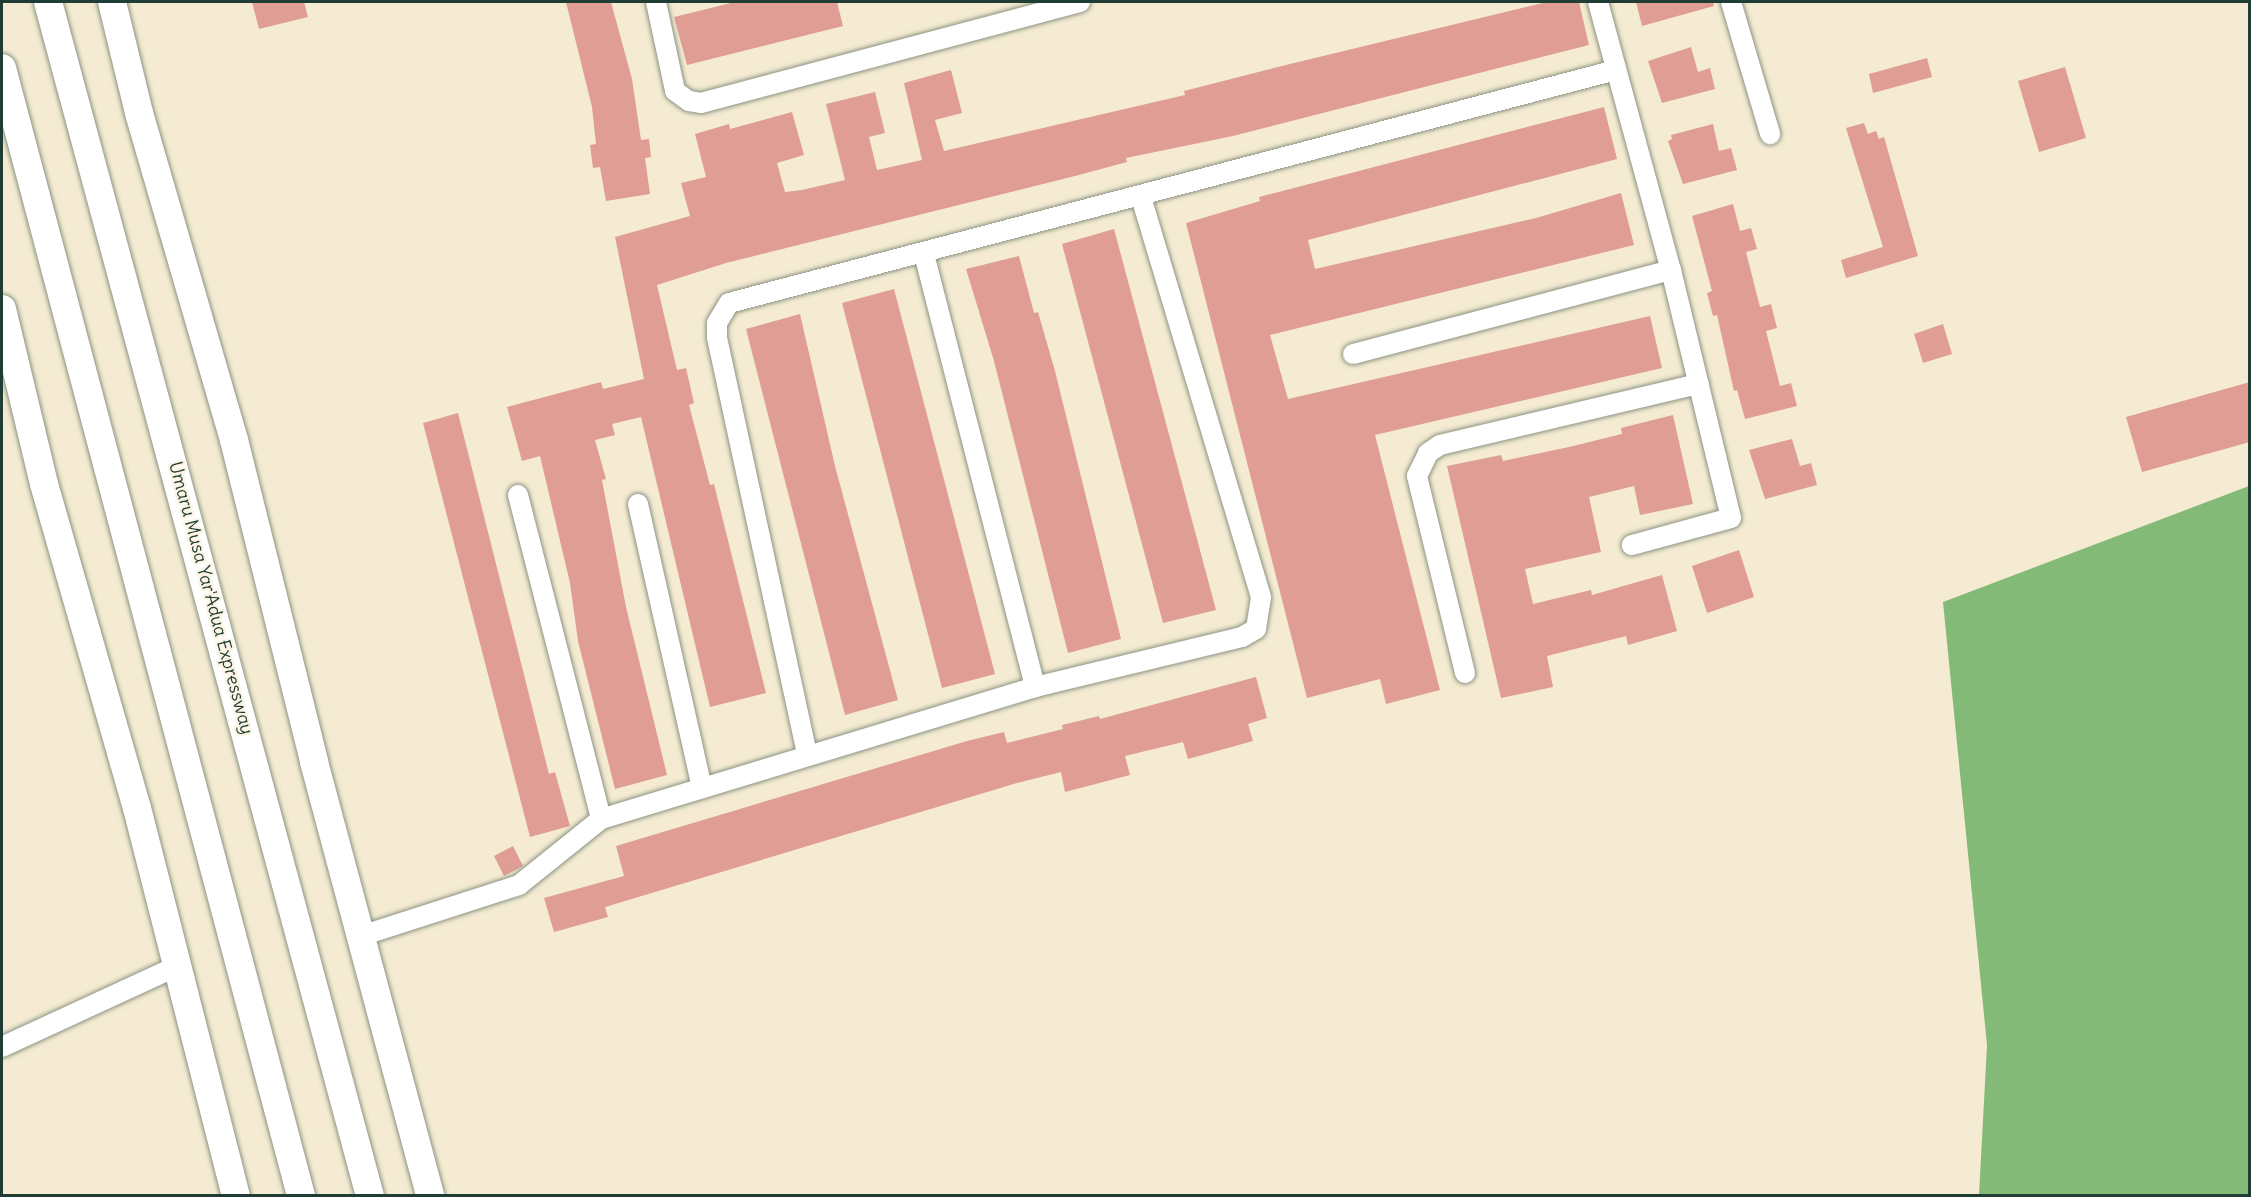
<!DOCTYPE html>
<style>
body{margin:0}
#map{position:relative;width:2251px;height:1197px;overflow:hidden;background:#f5ebd2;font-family:Delius,sans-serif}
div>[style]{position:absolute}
.forest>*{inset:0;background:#84ba77}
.building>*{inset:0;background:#df9d94}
.roads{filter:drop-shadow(0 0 2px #8a9483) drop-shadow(0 0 2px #8a9483)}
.minor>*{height:20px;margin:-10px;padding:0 10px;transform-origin:10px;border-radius:10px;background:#fff}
.highway>*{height:28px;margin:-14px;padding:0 14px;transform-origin:14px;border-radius:14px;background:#fff}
span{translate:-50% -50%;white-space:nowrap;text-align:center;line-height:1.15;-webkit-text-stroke:5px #fcf5e5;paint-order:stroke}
.street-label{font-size:18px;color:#1f3d34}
.frame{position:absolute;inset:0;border:3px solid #1f3d34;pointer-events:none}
</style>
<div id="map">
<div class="forest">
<i style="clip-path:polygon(2249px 486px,2249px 1195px,1979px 1195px,1987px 1045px,1943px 602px)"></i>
</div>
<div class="building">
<i style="clip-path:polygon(252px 2px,304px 2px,308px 17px,259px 29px)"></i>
<i style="clip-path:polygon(566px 2px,611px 2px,632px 79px,641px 140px,649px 139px,651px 157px,645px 158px,650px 194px,606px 201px,600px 167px,593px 168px,590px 145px,596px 144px,592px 107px)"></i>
<i style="clip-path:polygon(735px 2px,837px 2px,843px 26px,687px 65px,674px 17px)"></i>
<i style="clip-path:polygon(1547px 2px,1579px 2px,1589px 45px,1233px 136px,1126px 158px,1127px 162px,1075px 176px,726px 263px,657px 285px,677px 370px,686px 368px,694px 403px,689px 405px,710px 485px,714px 484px,766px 693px,710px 707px,641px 417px,612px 424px,615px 435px,595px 440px,606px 479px,602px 480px,626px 607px,667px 775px,615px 789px,578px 641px,570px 583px,540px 456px,522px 461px,507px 407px,601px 382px,603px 389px,644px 379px,615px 237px,690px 216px,681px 183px,706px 177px,695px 134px,729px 124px,730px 129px,792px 112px,804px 155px,777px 163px,785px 192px,802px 190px,845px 180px,826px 104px,875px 92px,885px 133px,869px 137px,877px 170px,922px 160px,904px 83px,951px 70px,962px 113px,935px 120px,944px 151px,1185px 95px,1184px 91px,1290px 64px)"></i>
<i style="clip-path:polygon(1636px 2px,1713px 2px,1714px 6px,1642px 26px)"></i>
<i style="clip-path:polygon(1691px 47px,1698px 72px,1710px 68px,1715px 89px,1662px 103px,1648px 61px)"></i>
<i style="clip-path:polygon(1927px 58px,1932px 77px,1873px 93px,1869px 74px)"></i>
<i style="clip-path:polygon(2065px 67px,2086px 138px,2039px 152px,2018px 81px)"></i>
<i style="clip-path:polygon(1604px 107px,1617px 159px,1308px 240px,1315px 269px,1536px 218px,1621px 193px,1634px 245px,1270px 335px,1288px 399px,1650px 316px,1662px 368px,1375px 435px,1440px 690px,1386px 704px,1380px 679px,1307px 698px,1186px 223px,1260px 201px,1259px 197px)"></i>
<i style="clip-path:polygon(1864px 123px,1868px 134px,1876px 131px,1879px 139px,1884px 137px,1918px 256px,1846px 278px,1841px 260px,1883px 247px,1846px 128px)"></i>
<i style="clip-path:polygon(1713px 124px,1719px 151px,1731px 148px,1737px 170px,1683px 184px,1668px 141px,1672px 139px,1671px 135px)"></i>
<i style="clip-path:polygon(1733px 204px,1740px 231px,1751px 228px,1757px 249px,1746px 252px,1760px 307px,1771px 304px,1777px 328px,1766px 331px,1780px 386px,1791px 383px,1797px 406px,1745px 419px,1737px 390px,1734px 391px,1717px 315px,1713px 316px,1707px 293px,1712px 291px,1692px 216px)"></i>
<i style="clip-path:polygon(1114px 229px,1216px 610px,1163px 623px,1062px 244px)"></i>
<i style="clip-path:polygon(1019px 256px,1034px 313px,1038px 312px,1055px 371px,1121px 639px,1068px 653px,994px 361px,966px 269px)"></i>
<i style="clip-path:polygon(894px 289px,995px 674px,942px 688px,842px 303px)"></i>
<i style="clip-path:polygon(800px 314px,835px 466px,898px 700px,845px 715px,746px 329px)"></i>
<i style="clip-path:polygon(1943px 324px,1952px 354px,1923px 363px,1914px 334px)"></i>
<i style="clip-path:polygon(2250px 382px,2250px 442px,2142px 472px,2126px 417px)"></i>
<i style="clip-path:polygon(458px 413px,549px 774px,555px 772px,570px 826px,530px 837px,423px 423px)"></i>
<i style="clip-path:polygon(1673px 415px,1693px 504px,1640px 515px,1634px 486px,1589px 497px,1601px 552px,1525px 569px,1533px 604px,1591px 590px,1592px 595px,1662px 575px,1677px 631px,1628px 645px,1626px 636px,1547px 656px,1553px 687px,1501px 698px,1447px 466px,1501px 455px,1503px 461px,1569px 447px,1622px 434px,1621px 428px)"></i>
<i style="clip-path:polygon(1792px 439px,1800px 466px,1811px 463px,1817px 485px,1765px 499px,1749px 450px)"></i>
<i style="clip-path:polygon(1739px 550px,1754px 597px,1707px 613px,1692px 566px)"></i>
<i style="clip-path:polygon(1256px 677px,1267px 718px,1248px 724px,1253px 741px,1188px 759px,1183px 742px,1125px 756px,1130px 775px,1065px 792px,1061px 772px,1017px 783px,605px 907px,608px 917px,554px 932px,544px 898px,624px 876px,616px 846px,967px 741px,1004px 732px,1007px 743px,1063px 729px,1062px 725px,1099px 716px,1100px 719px)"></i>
<i style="clip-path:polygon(513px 846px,523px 866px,504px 876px,494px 856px)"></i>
</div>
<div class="roads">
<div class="minor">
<i style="left:656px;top:2px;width:91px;rotate:77.9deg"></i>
<i style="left:675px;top:91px;width:17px;rotate:36deg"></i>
<i style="left:689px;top:101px;width:12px;rotate:9deg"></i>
<i style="left:701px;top:103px;width:392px;rotate:-14.9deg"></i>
<i style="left:1598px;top:2px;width:278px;rotate:74.8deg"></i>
<i style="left:1671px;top:270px;width:255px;rotate:76.4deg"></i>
<i style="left:1731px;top:518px;width:103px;rotate:164.7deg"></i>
<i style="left:1731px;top:2px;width:138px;rotate:73.5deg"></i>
<i style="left:924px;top:254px;width:447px;rotate:75.6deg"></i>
<i style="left:1353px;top:354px;width:329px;rotate:-14.8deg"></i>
<i style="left:518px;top:495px;width:334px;rotate:75.6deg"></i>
<i style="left:638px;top:504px;width:290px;rotate:77.3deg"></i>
<i style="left:1465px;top:673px;width:203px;rotate:-103.7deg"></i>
<i style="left:1417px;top:476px;width:25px;rotate:-64deg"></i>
<i style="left:1428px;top:453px;width:14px;rotate:-34deg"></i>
<i style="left:1440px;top:445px;width:266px;rotate:-13.3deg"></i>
<i style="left:807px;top:754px;width:427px;rotate:-102.2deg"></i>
<i style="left:717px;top:337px;width:14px;rotate:-90deg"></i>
<i style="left:717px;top:323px;width:23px;rotate:-59deg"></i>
<i style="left:729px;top:303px;width:917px;rotate:-14.72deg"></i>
<i style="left:361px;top:936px;width:166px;rotate:-17.9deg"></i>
<i style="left:519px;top:885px;width:105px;rotate:-38.8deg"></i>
<i style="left:601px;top:819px;width:454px;rotate:-16.9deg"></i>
<i style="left:1035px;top:687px;width:213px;rotate:-13.6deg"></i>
<i style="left:1242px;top:637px;width:16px;rotate:-30deg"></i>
<i style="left:1256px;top:629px;width:32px;rotate:-81deg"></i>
<i style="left:1261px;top:597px;width:419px;rotate:-106.7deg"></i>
<i style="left:2px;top:1047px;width:193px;rotate:-24.8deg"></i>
</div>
<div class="highway">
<i style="left:48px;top:2px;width:1237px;rotate:74.91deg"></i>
<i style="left:112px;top:2px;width:114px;rotate:76.3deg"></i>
<i style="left:139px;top:113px;width:341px;rotate:73.8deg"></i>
<i style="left:234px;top:440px;width:332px;rotate:76deg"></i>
<i style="left:314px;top:762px;width:449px;rotate:75deg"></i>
<i style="left:2px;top:68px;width:1167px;rotate:75.15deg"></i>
<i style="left:2px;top:309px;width:180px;rotate:76.5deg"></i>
<i style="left:44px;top:484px;width:337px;rotate:74deg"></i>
<i style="left:137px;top:808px;width:400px;rotate:75.7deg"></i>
</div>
</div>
<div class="street-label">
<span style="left:211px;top:598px;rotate:75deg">Umaru Musa Yar'Adua Expressway</span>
</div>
<div class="frame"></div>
</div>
